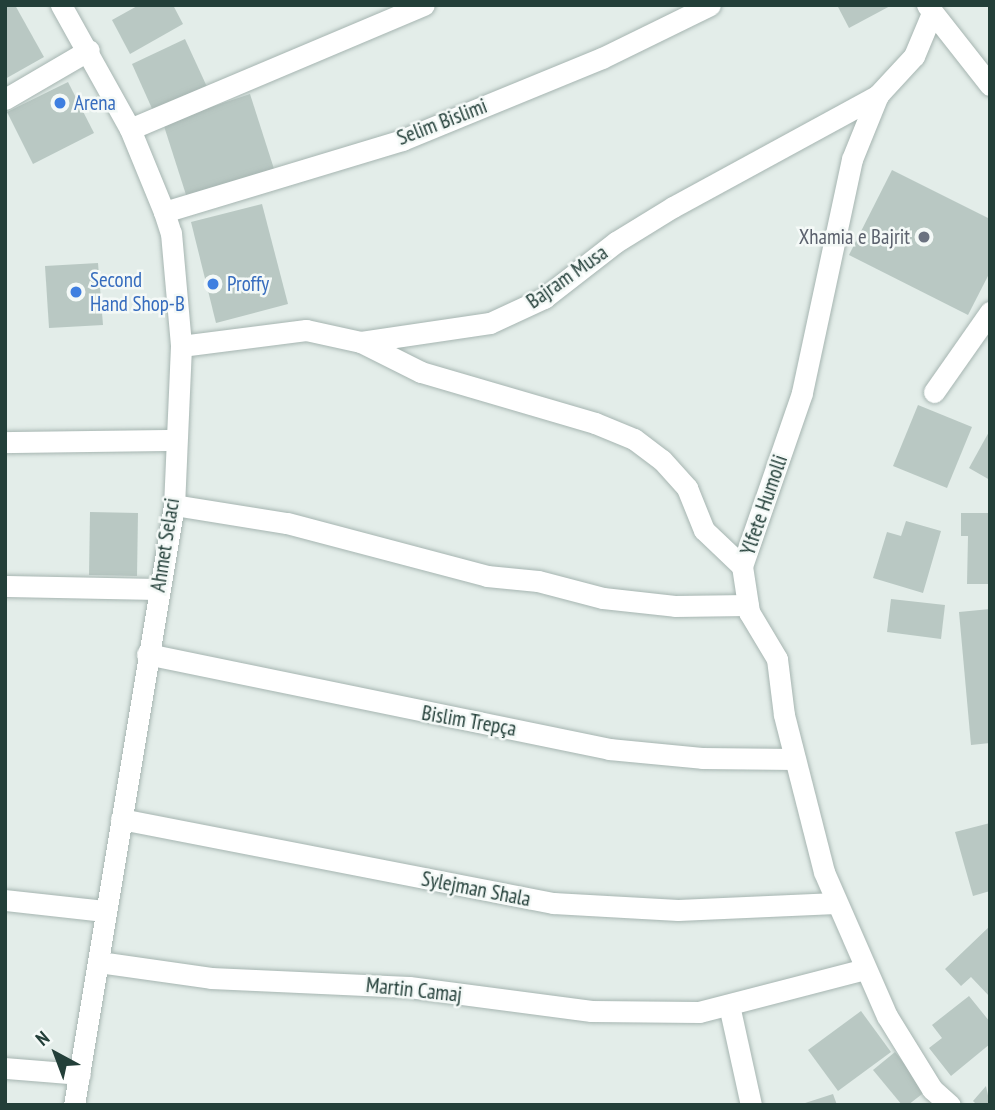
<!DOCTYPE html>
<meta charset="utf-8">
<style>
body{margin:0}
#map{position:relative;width:995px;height:1110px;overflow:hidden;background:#e3ede9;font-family:"PT Sans Narrow",sans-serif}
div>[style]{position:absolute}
.building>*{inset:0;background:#b9c8c3}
.roads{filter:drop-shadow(0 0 2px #a6b5b1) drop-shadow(0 0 2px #a6b5b1)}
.street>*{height:21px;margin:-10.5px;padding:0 10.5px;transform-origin:10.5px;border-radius:10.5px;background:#fff}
.secondary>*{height:21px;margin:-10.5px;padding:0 10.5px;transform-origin:10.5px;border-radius:10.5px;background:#fff}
.dots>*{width:19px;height:19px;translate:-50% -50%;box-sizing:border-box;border:4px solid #f4f9f7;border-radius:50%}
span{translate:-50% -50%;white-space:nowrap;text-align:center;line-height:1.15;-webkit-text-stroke:5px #f4f9f7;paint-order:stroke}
.shop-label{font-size:21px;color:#366cbe}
.left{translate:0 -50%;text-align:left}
.street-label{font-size:21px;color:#233f39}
.worship-label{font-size:21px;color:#5b616d}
.right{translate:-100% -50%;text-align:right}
.frame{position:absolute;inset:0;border:7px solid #233f39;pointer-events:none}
.north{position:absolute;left:21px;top:1019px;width:70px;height:70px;-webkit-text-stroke:5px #f4f9f7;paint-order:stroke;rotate:319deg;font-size:19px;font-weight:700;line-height:28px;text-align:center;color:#233f39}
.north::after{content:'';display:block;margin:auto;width:24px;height:32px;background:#233f39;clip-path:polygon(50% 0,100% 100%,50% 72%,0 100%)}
</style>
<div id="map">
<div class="building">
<i style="clip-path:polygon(5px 5px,15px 5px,44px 57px,5px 79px)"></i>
<i style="clip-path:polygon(139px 5px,173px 5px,183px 24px,130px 54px,112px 20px)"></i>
<i style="clip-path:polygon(837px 5px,892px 5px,849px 28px)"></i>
<i style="clip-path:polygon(185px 39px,208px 89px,154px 113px,132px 64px)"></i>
<i style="clip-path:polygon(68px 82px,94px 133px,33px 164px,7px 112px)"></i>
<i style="clip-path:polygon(250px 94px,275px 172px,188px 201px,163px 123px)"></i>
<i style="clip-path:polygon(892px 170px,990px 219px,990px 272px,968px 315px,849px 255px)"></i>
<i style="clip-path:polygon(262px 204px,288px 304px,216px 323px,191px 222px)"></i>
<i style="clip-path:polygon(98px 263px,103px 325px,49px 328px,45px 266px)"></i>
<i style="clip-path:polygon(918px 405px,972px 427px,947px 488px,893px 466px)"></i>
<i style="clip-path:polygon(990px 430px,990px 480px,969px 468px)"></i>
<i style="clip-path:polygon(90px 512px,138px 513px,137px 576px,89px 575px)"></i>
<i style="clip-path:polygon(961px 513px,990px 513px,990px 584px,967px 584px,968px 536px,961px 536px)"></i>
<i style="clip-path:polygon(906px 521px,941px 531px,923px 593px,873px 578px,887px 532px,901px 536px)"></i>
<i style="clip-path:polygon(891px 599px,945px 605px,941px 639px,887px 632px)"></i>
<i style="clip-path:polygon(990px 609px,990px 743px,971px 745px,959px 612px)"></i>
<i style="clip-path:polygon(990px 823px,990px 891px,973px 896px,955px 832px)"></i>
<i style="clip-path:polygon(990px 926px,990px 997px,971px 977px,961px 986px,945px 969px)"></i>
<i style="clip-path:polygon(969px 996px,990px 1022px,990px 1044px,951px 1076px,929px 1048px,942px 1038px,932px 1025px)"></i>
<i style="clip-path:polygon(861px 1011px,891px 1052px,838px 1091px,808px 1050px)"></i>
<i style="clip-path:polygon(895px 1052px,926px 1091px,908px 1105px,902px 1105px,873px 1070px)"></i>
<i style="clip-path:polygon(986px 1086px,990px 1105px,977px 1105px,973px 1101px)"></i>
<i style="clip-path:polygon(833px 1094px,837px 1105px,802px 1105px,802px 1104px)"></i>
</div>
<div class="roads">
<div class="street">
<i style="left:61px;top:5px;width:142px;rotate:60.9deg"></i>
<i style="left:130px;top:129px;width:90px;rotate:67.7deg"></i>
<i style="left:164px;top:212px;width:22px;rotate:72deg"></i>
<i style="left:171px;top:233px;width:113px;rotate:84.9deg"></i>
<i style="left:181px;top:346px;width:159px;rotate:92.5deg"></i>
<i style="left:174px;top:505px;width:608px;rotate:99.46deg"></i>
<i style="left:932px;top:13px;width:47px;rotate:112.7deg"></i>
<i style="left:914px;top:56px;width:53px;rotate:132.7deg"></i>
<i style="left:878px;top:95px;width:69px;rotate:112.1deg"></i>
<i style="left:852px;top:159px;width:239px;rotate:102.1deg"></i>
<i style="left:802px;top:393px;width:183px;rotate:109.1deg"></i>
<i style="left:742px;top:566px;width:47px;rotate:81.3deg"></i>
<i style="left:749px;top:612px;width:55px;rotate:59.2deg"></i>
<i style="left:777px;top:659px;width:56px;rotate:82.9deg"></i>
<i style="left:784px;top:715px;width:162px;rotate:75.7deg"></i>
<i style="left:824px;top:872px;width:157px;rotate:66.4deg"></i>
<i style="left:887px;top:1016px;width:86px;rotate:58.3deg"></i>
<i style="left:932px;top:1089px;width:24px;rotate:42deg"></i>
<i style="left:5px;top:99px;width:97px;rotate:-30.3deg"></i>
<i style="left:130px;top:129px;width:319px;rotate:-22.9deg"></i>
<i style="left:164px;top:212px;width:249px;rotate:-16.8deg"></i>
<i style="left:402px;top:140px;width:216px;rotate:-22.3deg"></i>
<i style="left:602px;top:58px;width:120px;rotate:-26.1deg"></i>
<i style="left:361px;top:342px;width:67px;rotate:26.6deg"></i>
<i style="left:421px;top:372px;width:181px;rotate:16.3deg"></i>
<i style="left:595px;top:423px;width:42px;rotate:22.3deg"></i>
<i style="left:634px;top:439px;width:35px;rotate:37deg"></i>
<i style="left:662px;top:460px;width:38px;rotate:48deg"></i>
<i style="left:687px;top:488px;width:45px;rotate:68deg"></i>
<i style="left:704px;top:530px;width:52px;rotate:43.5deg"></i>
<i style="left:181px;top:346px;width:126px;rotate:-7.3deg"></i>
<i style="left:306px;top:330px;width:56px;rotate:12.3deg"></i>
<i style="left:361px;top:342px;width:130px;rotate:-8.4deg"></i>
<i style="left:490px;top:323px;width:60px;rotate:-24.8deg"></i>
<i style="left:544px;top:298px;width:91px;rotate:-37.9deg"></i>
<i style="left:616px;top:242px;width:67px;rotate:-31.6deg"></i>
<i style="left:673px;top:207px;width:234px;rotate:-28.6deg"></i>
<i style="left:934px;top:392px;width:98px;rotate:-55deg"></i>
<i style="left:5px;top:442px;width:170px;rotate:-0.7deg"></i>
<i style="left:174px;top:505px;width:114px;rotate:9.1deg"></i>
<i style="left:287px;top:523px;width:207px;rotate:14.8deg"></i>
<i style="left:487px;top:576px;width:51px;rotate:5.6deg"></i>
<i style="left:538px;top:581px;width:67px;rotate:14.7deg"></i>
<i style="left:603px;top:598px;width:72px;rotate:6.3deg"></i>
<i style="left:675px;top:606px;width:73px;rotate:-0.8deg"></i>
<i style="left:5px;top:586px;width:154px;rotate:1.1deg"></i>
<i style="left:147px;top:654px;width:472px;rotate:11.6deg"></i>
<i style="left:609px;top:749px;width:93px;rotate:5.5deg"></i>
<i style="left:702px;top:758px;width:92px;rotate:0.6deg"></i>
<i style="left:121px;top:819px;width:440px;rotate:11deg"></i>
<i style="left:553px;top:903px;width:125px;rotate:3.2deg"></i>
<i style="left:678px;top:910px;width:158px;rotate:-2.5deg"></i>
<i style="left:5px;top:900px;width:101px;rotate:6.3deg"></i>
<i style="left:99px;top:962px;width:113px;rotate:8.1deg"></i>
<i style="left:211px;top:978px;width:198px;rotate:2.6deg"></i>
<i style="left:409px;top:987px;width:184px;rotate:7.5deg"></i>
<i style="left:591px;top:1011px;width:108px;rotate:0.5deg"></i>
<i style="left:699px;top:1012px;width:171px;rotate:-14.5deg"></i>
<i style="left:729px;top:1005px;width:102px;rotate:77.6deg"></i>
<i style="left:5px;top:1068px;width:75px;rotate:4.6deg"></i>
</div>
<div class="secondary">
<i style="left:927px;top:5px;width:102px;rotate:51.8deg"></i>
</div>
</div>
<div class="dots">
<i style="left:60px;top:103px;background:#3f7fe0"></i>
<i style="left:924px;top:237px;background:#6b7280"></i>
<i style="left:213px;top:284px;background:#3f7fe0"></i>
<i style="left:76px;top:292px;background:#3f7fe0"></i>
</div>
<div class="shop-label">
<span class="left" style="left:74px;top:103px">Arena</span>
<span class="left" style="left:90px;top:292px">Second<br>Hand Shop-B</span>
<span class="left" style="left:227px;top:284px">Proffy</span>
</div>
<div class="street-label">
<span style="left:442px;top:122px;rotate:-21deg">Selim Bislimi</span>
<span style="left:567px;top:277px;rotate:-35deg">Bajram Musa</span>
<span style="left:764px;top:505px;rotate:-71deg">Ylfete Humolli</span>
<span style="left:165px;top:545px;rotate:-81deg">Ahmet Selaci</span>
<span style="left:469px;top:721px;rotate:10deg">Bislim Trepça</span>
<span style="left:476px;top:889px;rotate:11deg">Sylejman Shala</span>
<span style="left:414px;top:990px;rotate:6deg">Martin Camaj</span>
</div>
<div class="worship-label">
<span class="right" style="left:910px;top:237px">Xhamia e Bajrit</span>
</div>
<div class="frame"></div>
<div class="north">N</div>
</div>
